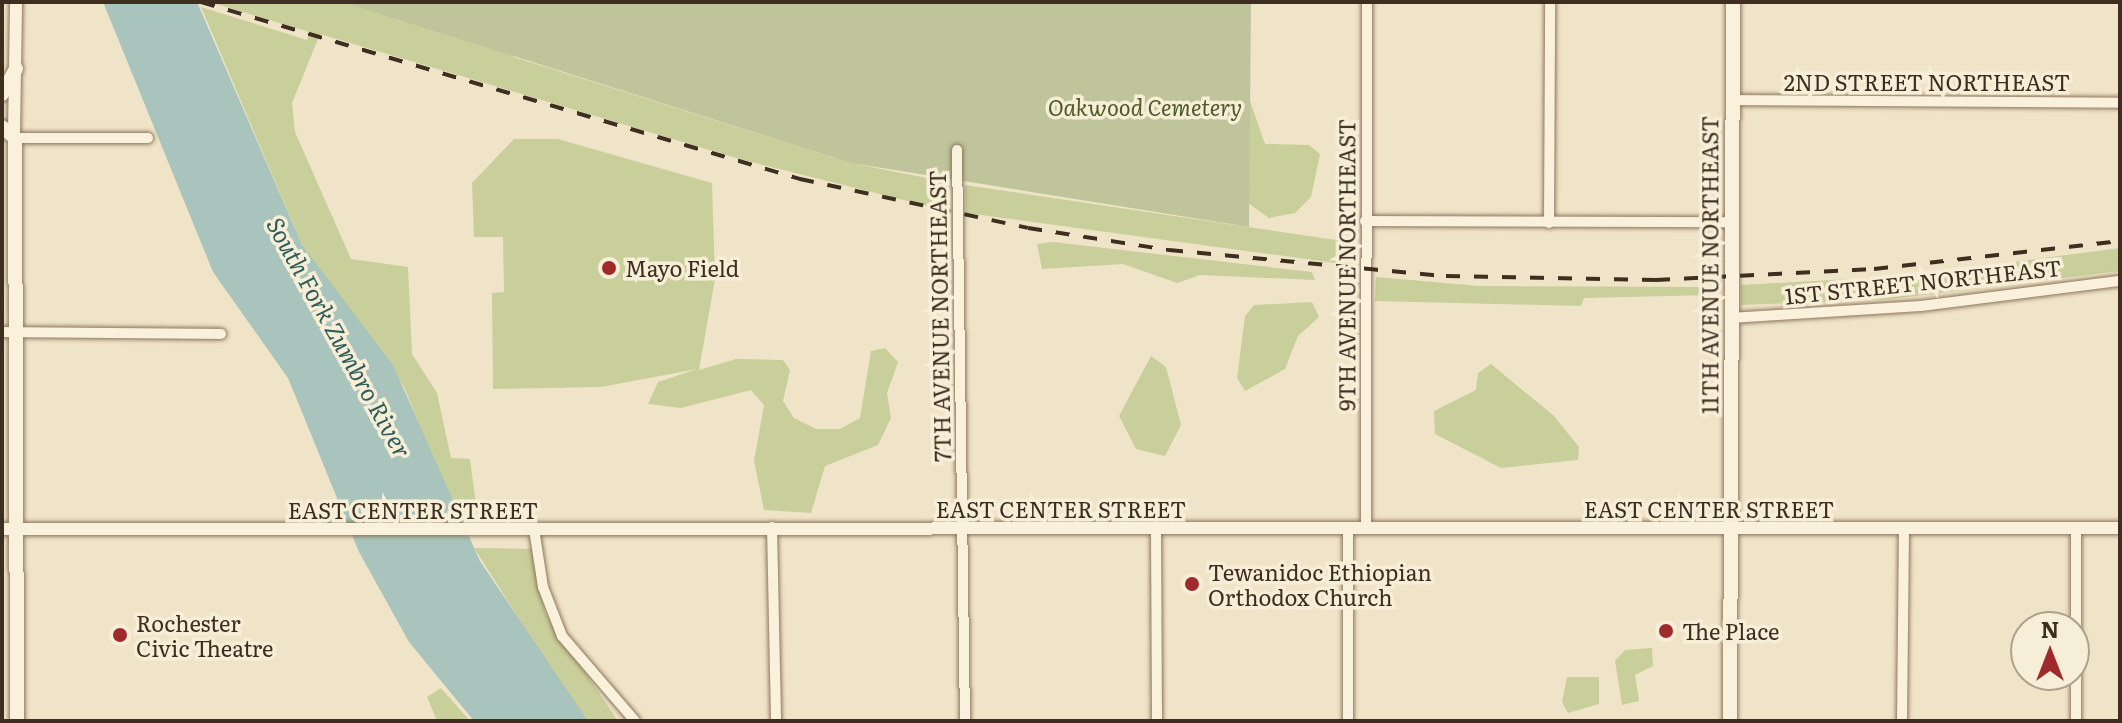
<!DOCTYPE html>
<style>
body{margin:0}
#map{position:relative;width:2122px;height:723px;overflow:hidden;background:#f0e4c8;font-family:Literata,serif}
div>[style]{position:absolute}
.green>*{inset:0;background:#c9cf9b}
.cemetery>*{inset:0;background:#bfc49a}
.water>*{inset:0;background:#a9c4bc}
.roads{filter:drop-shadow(0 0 2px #8d765c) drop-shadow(0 0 2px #8d765c)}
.minor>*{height:10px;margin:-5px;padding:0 5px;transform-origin:5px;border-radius:5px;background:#faf1dc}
.tertiary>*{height:12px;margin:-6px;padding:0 6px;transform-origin:6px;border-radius:6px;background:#faf1dc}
.secondary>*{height:14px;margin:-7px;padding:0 7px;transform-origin:7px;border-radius:7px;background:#faf1dc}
.rail>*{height:4px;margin-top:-2px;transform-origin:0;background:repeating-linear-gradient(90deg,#3d2e20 0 14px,transparent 0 28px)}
.dots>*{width:22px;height:22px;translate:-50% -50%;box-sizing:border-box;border:4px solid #f7eed8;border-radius:50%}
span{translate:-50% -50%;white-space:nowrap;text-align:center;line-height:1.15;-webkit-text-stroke:7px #f7eed8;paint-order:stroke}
.street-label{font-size:22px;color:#3d2e20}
.park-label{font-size:22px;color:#4d5a26;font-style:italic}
.poi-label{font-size:22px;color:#3d2e20}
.left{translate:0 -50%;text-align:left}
.water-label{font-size:24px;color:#2f5d5a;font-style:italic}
.frame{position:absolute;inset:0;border:4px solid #3d2e20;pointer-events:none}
.north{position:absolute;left:2010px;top:611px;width:80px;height:80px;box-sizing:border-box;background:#f7eed8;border:2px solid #ada18e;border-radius:50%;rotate:0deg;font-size:22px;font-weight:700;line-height:32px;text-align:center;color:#3d2e20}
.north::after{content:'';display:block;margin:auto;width:28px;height:36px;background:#9e2a2b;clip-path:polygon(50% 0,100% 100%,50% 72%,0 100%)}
</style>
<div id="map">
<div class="green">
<i style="clip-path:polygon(210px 2px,430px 2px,514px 57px,851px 163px,947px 182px,944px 210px,743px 160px,320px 34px,292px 103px,295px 132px,351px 259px,408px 267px,412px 354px,437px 393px,451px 458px,470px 459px,477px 512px,455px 512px,404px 387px,302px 245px,201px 7px,307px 40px,309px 32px)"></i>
<i style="clip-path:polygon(1240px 72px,1265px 144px,1309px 145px,1320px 154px,1311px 197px,1295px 213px,1269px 218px,1234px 193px)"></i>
<i style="clip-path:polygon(514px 139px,558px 139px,712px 183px,715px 279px,699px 370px,736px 359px,783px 360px,790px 370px,783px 401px,794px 418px,816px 429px,840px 429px,860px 418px,871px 351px,885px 348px,898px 362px,887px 393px,891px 418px,878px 445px,825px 466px,811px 513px,764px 510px,754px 461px,764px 405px,751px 390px,681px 408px,648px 404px,658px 382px,697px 369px,601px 387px,493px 389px,492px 293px,504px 292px,503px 237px,474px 237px,472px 183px)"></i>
<i style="clip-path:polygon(965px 185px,1343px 241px,1343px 264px,966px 213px)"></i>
<i style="clip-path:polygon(1053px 242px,1312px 272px,1315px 280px,1200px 275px,1177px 283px,1123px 264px,1042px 269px,1037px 244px)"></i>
<i style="clip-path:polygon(2120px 248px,2120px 271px,1891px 299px,1741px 305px,1741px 285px,1905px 276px)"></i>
<i style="clip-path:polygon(1376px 277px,1479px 286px,1710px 287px,1710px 295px,1584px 298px,1581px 306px,1375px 301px)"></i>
<i style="clip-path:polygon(1312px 302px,1319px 317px,1298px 336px,1285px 369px,1245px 391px,1237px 378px,1245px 316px,1254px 305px)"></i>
<i style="clip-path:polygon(1151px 356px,1166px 367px,1181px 425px,1165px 456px,1136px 449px,1119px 416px)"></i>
<i style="clip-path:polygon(1491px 364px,1554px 416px,1579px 447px,1578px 460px,1501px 468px,1435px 434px,1434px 411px,1476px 390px,1478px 373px)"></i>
<i style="clip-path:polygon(474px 548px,532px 549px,545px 613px,618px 721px,588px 721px,574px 705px)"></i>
<i style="clip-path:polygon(1652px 648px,1653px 666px,1635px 675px,1639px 701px,1622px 705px,1615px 661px,1625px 650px)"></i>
<i style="clip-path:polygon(1567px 677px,1599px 677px,1599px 704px,1568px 713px,1562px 702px)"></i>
<i style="clip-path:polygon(441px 688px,470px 721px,437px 721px,427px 697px)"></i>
</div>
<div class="cemetery">
<i style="clip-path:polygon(343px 2px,1251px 2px,1249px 227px,851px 163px)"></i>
</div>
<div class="water">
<i style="clip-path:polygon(103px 2px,197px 2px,302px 245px,393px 365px,480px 561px,588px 721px,474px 721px,409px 642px,359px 552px,288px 378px,213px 272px)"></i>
</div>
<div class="roads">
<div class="minor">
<i style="left:1733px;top:100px;width:387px;rotate:0.4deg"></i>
<i style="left:15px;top:138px;width:133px"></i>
<i style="left:957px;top:150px;width:571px;rotate:89.2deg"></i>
<i style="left:1365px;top:221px;width:365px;rotate:0.2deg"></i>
<i style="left:1549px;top:223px;width:221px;rotate:-89.7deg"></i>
<i style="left:1730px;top:318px;width:191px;rotate:-3.6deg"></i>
<i style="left:1921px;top:306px;width:201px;rotate:-7.2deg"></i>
<i style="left:2px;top:332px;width:219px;rotate:0.5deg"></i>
<i style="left:772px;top:527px;width:194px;rotate:88.8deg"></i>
<i style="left:1348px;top:528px;width:193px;rotate:90deg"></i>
<i style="left:1366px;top:528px;width:526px;rotate:-89.89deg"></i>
<i style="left:2076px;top:528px;width:193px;rotate:90deg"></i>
<i style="left:534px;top:529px;width:59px;rotate:81.2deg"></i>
<i style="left:543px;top:587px;width:53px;rotate:68.8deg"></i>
<i style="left:562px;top:636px;width:112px;rotate:49.3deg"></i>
<i style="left:1156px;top:531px;width:190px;rotate:89.7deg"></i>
<i style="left:1902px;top:721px;width:192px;rotate:-89.4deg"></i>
</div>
<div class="tertiary">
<i style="left:14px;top:133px;width:131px;rotate:-89.1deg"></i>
<i style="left:2px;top:529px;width:2118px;rotate:-0.03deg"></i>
</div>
<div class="secondary">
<i style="left:2px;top:94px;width:29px;rotate:-61deg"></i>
<i style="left:2px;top:127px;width:17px;rotate:40deg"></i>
<i style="left:15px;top:138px;width:583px;rotate:89.8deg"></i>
<i style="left:1730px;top:721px;width:719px;rotate:-89.76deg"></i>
</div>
</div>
<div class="rail">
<i style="left:201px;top:2px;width:625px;rotate:16.46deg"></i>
<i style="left:800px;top:179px;width:233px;rotate:12.1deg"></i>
<i style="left:1028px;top:228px;width:143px;rotate:8.9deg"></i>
<i style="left:1169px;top:250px;width:278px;rotate:5.4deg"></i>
<i style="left:1446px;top:276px;width:210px;rotate:1.1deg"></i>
<i style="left:1656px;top:280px;width:218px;rotate:-2.9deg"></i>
<i style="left:1874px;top:269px;width:248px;rotate:-6.5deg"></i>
</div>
<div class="dots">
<i style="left:609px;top:268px;background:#9e2a2b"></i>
<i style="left:1192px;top:584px;background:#9e2a2b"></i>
<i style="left:1666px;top:631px;background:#9e2a2b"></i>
<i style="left:120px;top:635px;background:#9e2a2b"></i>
</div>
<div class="street-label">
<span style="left:1927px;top:82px">2ND STREET NORTHEAST</span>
<span style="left:1346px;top:265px;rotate:-90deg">9TH AVENUE NORTHEAST</span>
<span style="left:1709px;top:265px;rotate:-90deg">11TH AVENUE NORTHEAST</span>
<span style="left:1923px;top:281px;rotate:-6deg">1ST STREET NORTHEAST</span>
<span style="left:939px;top:316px;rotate:-91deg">7TH AVENUE NORTHEAST</span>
<span style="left:1061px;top:509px">EAST CENTER STREET</span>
<span style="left:1709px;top:509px">EAST CENTER STREET</span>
<span style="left:413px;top:510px">EAST CENTER STREET</span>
</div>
<div class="park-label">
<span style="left:1145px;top:107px">Oakwood Cemetery</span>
</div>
<div class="poi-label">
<span class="left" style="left:625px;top:268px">Mayo Field</span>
<span class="left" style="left:1208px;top:584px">Tewanidoc Ethiopian<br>Orthodox Church</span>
<span class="left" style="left:136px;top:635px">Rochester<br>Civic Theatre</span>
<span class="left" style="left:1682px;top:631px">The Place</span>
</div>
<div class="water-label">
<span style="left:340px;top:337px;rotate:61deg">South Fork Zumbro River</span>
</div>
<div class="frame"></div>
<div class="north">N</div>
</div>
